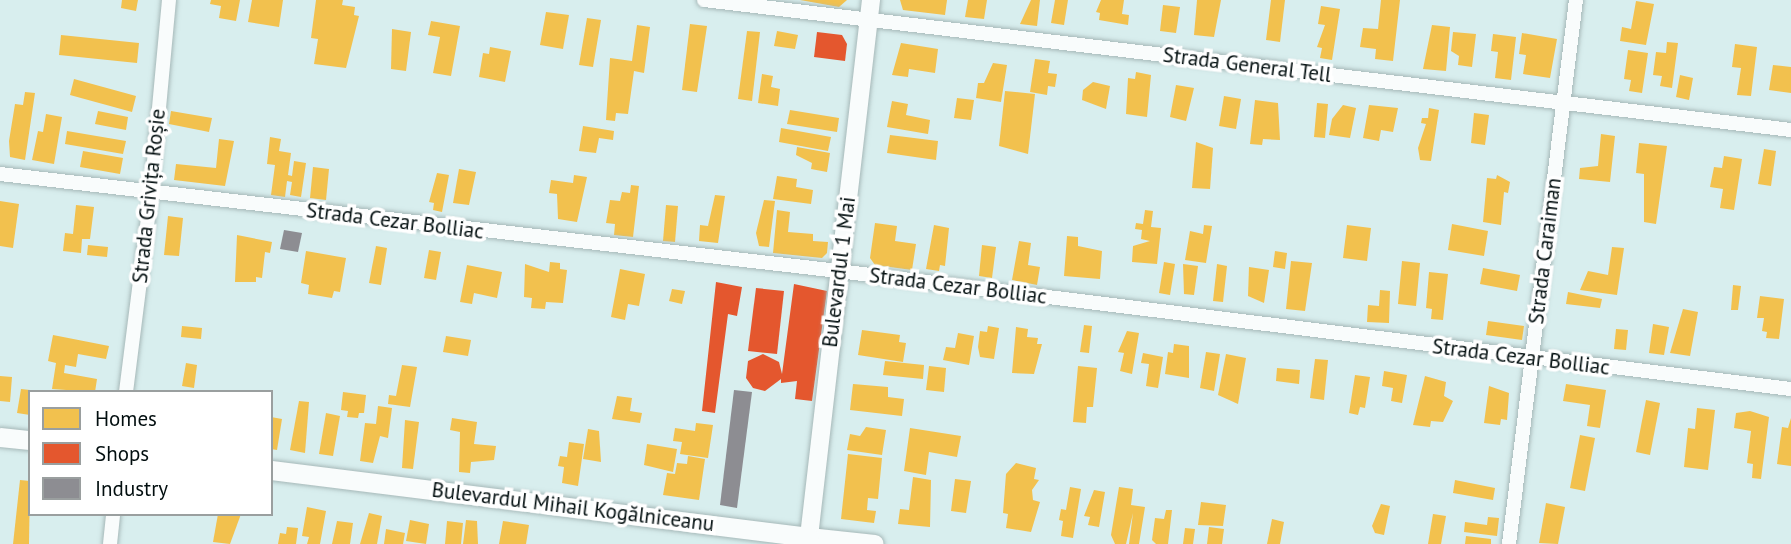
<!DOCTYPE html>
<meta charset="utf-8">
<style>
body{margin:0}
#map{position:relative;width:1791px;height:544px;overflow:hidden;background:#d8eeee;font-family:"PT Sans",sans-serif}
div>[style]{position:absolute}
.homes>*{inset:0;background:#f2c14e}
.shops>*{inset:0;background:#e4572e}
.industry>*{inset:0;background:#8d8d92}
.roads{filter:drop-shadow(0 0 2px #a6b8b8) drop-shadow(0 0 2px #a6b8b8)}
.minor>*{height:14px;margin:-7px;padding:0 7px;transform-origin:7px;border-radius:7px;background:#f9fcfc}
.tertiary>*{height:18px;margin:-9px;padding:0 9px;transform-origin:9px;border-radius:9px;background:#f9fcfc}
.secondary>*{height:19px;margin:-9.5px;padding:0 9.5px;transform-origin:9.5px;border-radius:9.5px;background:#f9fcfc}
span{translate:-50% -50%;white-space:nowrap;text-align:center;line-height:1.15;-webkit-text-stroke:7px #fff;paint-order:stroke}
.street-label{font-size:21px;color:#020e0f}
.legend{position:absolute;left:28px;top:390px;width:245px;height:126px;box-sizing:border-box;background:#fff;border:2px solid #9a9f9f;margin:0;padding:9px 12px;list-style:none;font-size:21px;color:#020e0f}
.legend li{display:flex;align-items:center;gap:14px;height:35px}
.legend b{width:35px;border:2px solid #9a9f9f}
</style>
<div id="map">
<div class="homes">
<i style="clip-path:polygon(122px 0,138px 0,136px 11px,121px 8px)"></i>
<i style="clip-path:polygon(211px 0,240px 0,236px 21px,219px 18px,221px 6px,210px 4px)"></i>
<i style="clip-path:polygon(252px 0,283px 0,279px 27px,248px 22px)"></i>
<i style="clip-path:polygon(316px 0,343px 0,342px 5px,355px 7px,354px 15px,359px 16px,346px 68px,314px 64px,318px 39px,311px 38px)"></i>
<i style="clip-path:polygon(800px 0,847px 0,839px 7px)"></i>
<i style="clip-path:polygon(900px 0,947px 0,945px 15px,903px 10px)"></i>
<i style="clip-path:polygon(968px 0,987px 0,984px 19px,965px 17px)"></i>
<i style="clip-path:polygon(1031px 0,1040px 0,1037px 26px,1020px 24px)"></i>
<i style="clip-path:polygon(1055px 0,1068px 0,1064px 25px,1051px 23px)"></i>
<i style="clip-path:polygon(1101px 0,1124px 0,1122px 14px,1129px 15px,1128px 25px,1099px 20px,1100px 13px,1096px 12px)"></i>
<i style="clip-path:polygon(1197px 0,1221px 0,1214px 37px,1194px 35px)"></i>
<i style="clip-path:polygon(1271px 0,1285px 0,1280px 42px,1266px 40px)"></i>
<i style="clip-path:polygon(1381px 0,1400px 0,1393px 61px,1375px 59px,1376px 49px,1360px 47px,1363px 28px,1378px 29px)"></i>
<i style="clip-path:polygon(1636px 1px,1654px 4px,1646px 45px,1620px 41px,1622px 27px,1631px 29px)"></i>
<i style="clip-path:polygon(1163px 5px,1180px 7px,1176px 33px,1160px 31px)"></i>
<i style="clip-path:polygon(1321px 6px,1340px 9px,1332px 60px,1320px 58px,1322px 48px,1317px 47px,1325px 25px,1318px 24px)"></i>
<i style="clip-path:polygon(546px 12px,569px 15px,563px 49px,540px 45px)"></i>
<i style="clip-path:polygon(587px 18px,601px 20px,593px 67px,579px 65px)"></i>
<i style="clip-path:polygon(431px 21px,460px 26px,451px 76px,433px 73px,440px 37px,428px 35px)"></i>
<i style="clip-path:polygon(690px 24px,707px 26px,697px 92px,682px 90px)"></i>
<i style="clip-path:polygon(637px 25px,650px 27px,644px 73px,634px 71px,628px 114px,616px 113px,615px 121px,606px 120px,610px 58px,632px 61px)"></i>
<i style="clip-path:polygon(1432px 25px,1450px 27px,1446px 71px,1423px 69px)"></i>
<i style="clip-path:polygon(392px 29px,411px 32px,406px 71px,391px 69px)"></i>
<i style="clip-path:polygon(747px 31px,760px 32px,752px 101px,738px 99px)"></i>
<i style="clip-path:polygon(777px 31px,798px 35px,795px 49px,774px 46px)"></i>
<i style="clip-path:polygon(1453px 32px,1476px 34px,1472px 67px,1458px 65px,1459px 56px,1451px 51px)"></i>
<i style="clip-path:polygon(1522px 33px,1557px 39px,1550px 78px,1523px 74px,1526px 55px,1519px 54px)"></i>
<i style="clip-path:polygon(1493px 34px,1516px 37px,1511px 80px,1495px 78px,1498px 52px,1491px 51px)"></i>
<i style="clip-path:polygon(61px 35px,139px 43px,137px 63px,59px 55px)"></i>
<i style="clip-path:polygon(1667px 42px,1678px 43px,1672px 88px,1660px 86px,1662px 76px,1653px 75px,1656px 52px,1666px 53px)"></i>
<i style="clip-path:polygon(901px 43px,938px 49px,935px 73px,909px 69px,908px 77px,892px 75px)"></i>
<i style="clip-path:polygon(1735px 44px,1757px 47px,1751px 96px,1737px 95px,1741px 68px,1732px 67px)"></i>
<i style="clip-path:polygon(490px 47px,511px 51px,505px 82px,479px 77px,483px 53px,489px 54px)"></i>
<i style="clip-path:polygon(1628px 50px,1648px 53px,1642px 93px,1629px 91px,1631px 80px,1624px 79px)"></i>
<i style="clip-path:polygon(1035px 59px,1050px 61px,1048px 73px,1057px 74px,1055px 87px,1048px 86px,1047px 95px,1030px 92px)"></i>
<i style="clip-path:polygon(993px 63px,1007px 65px,1001px 102px,976px 98px,978px 83px,984px 83px)"></i>
<i style="clip-path:polygon(1773px 65px,1791px 67px,1791px 93px,1769px 90px)"></i>
<i style="clip-path:polygon(1136px 72px,1151px 75px,1147px 117px,1126px 114px,1128px 78px,1135px 79px)"></i>
<i style="clip-path:polygon(762px 74px,773px 76px,771px 87px,780px 89px,778px 106px,758px 103px)"></i>
<i style="clip-path:polygon(1680px 75px,1693px 78px,1689px 100px,1676px 97px)"></i>
<i style="clip-path:polygon(74px 79px,136px 96px,132px 112px,70px 95px)"></i>
<i style="clip-path:polygon(1093px 82px,1110px 86px,1106px 109px,1082px 100px,1083px 90px)"></i>
<i style="clip-path:polygon(1176px 85px,1194px 88px,1186px 121px,1170px 117px)"></i>
<i style="clip-path:polygon(1005px 91px,1035px 94px,1028px 154px,999px 146px)"></i>
<i style="clip-path:polygon(25px 92px,35px 93px,25px 160px,10px 157px,9px 141px,15px 104px,23px 105px)"></i>
<i style="clip-path:polygon(1224px 96px,1241px 99px,1236px 129px,1219px 126px)"></i>
<i style="clip-path:polygon(957px 98px,974px 100px,971px 120px,954px 118px)"></i>
<i style="clip-path:polygon(1255px 100px,1278px 103px,1280px 140px,1263px 139px,1262px 145px,1250px 144px)"></i>
<i style="clip-path:polygon(892px 101px,908px 104px,906px 115px,930px 120px,928px 134px,887px 127px)"></i>
<i style="clip-path:polygon(1317px 103px,1328px 104px,1325px 138px,1314px 137px)"></i>
<i style="clip-path:polygon(1343px 105px,1356px 108px,1350px 138px,1329px 135px,1332px 119px)"></i>
<i style="clip-path:polygon(1369px 105px,1398px 108px,1393px 132px,1381px 130px,1379px 141px,1363px 138px)"></i>
<i style="clip-path:polygon(1429px 108px,1439px 110px,1431px 161px,1420px 160px,1418px 148px,1426px 124px,1421px 123px,1422px 118px,1428px 118px)"></i>
<i style="clip-path:polygon(790px 110px,839px 118px,837px 132px,787px 124px)"></i>
<i style="clip-path:polygon(98px 111px,128px 117px,126px 130px,95px 124px)"></i>
<i style="clip-path:polygon(171px 111px,212px 118px,209px 132px,169px 124px)"></i>
<i style="clip-path:polygon(1474px 113px,1489px 115px,1485px 145px,1471px 143px)"></i>
<i style="clip-path:polygon(46px 114px,62px 117px,54px 164px,32px 160px,38px 131px,43px 132px)"></i>
<i style="clip-path:polygon(583px 126px,614px 131px,613px 140px,599px 138px,596px 153px,579px 151px)"></i>
<i style="clip-path:polygon(781px 128px,831px 137px,828px 151px,779px 142px)"></i>
<i style="clip-path:polygon(67px 131px,126px 141px,123px 154px,65px 144px)"></i>
<i style="clip-path:polygon(1601px 134px,1615px 136px,1610px 182px,1579px 179px,1580px 168px,1598px 166px)"></i>
<i style="clip-path:polygon(890px 135px,938px 141px,936px 160px,887px 153px)"></i>
<i style="clip-path:polygon(270px 137px,281px 139px,279px 151px,291px 153px,288px 175px,292px 176px,294px 161px,306px 163px,301px 197px,290px 195px,292px 182px,287px 181px,285px 197px,271px 195px,275px 165px,267px 164px)"></i>
<i style="clip-path:polygon(219px 139px,234px 141px,225px 186px,174px 180px,176px 164px,216px 168px)"></i>
<i style="clip-path:polygon(1196px 142px,1213px 148px,1210px 189px,1192px 188px)"></i>
<i style="clip-path:polygon(1639px 143px,1667px 146px,1656px 224px,1644px 222px,1644px 174px,1636px 173px)"></i>
<i style="clip-path:polygon(797px 147px,830px 153px,827px 172px,811px 169px,812px 163px,796px 155px)"></i>
<i style="clip-path:polygon(1764px 149px,1776px 151px,1771px 186px,1758px 184px)"></i>
<i style="clip-path:polygon(83px 151px,123px 158px,120px 174px,80px 167px)"></i>
<i style="clip-path:polygon(1724px 156px,1742px 159px,1734px 210px,1720px 208px,1723px 189px,1710px 187px,1714px 167px,1722px 168px)"></i>
<i style="clip-path:polygon(313px 167px,329px 169px,326px 200px,310px 198px)"></i>
<i style="clip-path:polygon(459px 169px,476px 172px,469px 205px,453px 203px)"></i>
<i style="clip-path:polygon(437px 173px,449px 175px,442px 212px,433px 210px,434px 203px,429px 202px)"></i>
<i style="clip-path:polygon(574px 175px,587px 177px,577px 222px,558px 219px,557px 194px,549px 193px,551px 180px,573px 183px)"></i>
<i style="clip-path:polygon(1497px 175px,1510px 182px,1508px 193px,1504px 192px,1501px 225px,1483px 222px,1487px 178px,1496px 179px)"></i>
<i style="clip-path:polygon(777px 176px,797px 179px,796px 187px,813px 190px,811px 204px,773px 199px)"></i>
<i style="clip-path:polygon(631px 185px,639px 186px,633px 237px,614px 235px,615px 224px,606px 223px,610px 200px,620px 201px,622px 192px,630px 193px)"></i>
<i style="clip-path:polygon(715px 195px,725px 196px,718px 243px,699px 241px,700px 225px,708px 226px)"></i>
<i style="clip-path:polygon(764px 200px,775px 201px,769px 247px,759px 246px,756px 233px)"></i>
<i style="clip-path:polygon(0 201px,19px 204px,13px 248px,0 246px)"></i>
<i style="clip-path:polygon(76px 205px,94px 207px,90px 239px,82px 239px,81px 253px,63px 251px,65px 233px,73px 234px)"></i>
<i style="clip-path:polygon(666px 205px,678px 206px,675px 242px,663px 241px)"></i>
<i style="clip-path:polygon(777px 210px,790px 212px,788px 232px,813px 234px,813px 241px,828px 242px,827px 253px,822px 258px,773px 253px)"></i>
<i style="clip-path:polygon(1145px 210px,1153px 211px,1151px 227px,1161px 228px,1157px 264px,1132px 262px,1133px 246px,1150px 241px,1141px 239px,1142px 230px,1135px 229px,1136px 223px,1143px 224px)"></i>
<i style="clip-path:polygon(168px 216px,183px 218px,179px 256px,164px 255px)"></i>
<i style="clip-path:polygon(875px 223px,897px 226px,895px 241px,916px 244px,912px 270px,875px 265px,870px 258px)"></i>
<i style="clip-path:polygon(1452px 224px,1488px 231px,1484px 256px,1448px 250px)"></i>
<i style="clip-path:polygon(934px 225px,949px 228px,945px 266px,940px 265px,939px 271px,926px 269px)"></i>
<i style="clip-path:polygon(1204px 225px,1212px 226px,1206px 263px,1185px 260px,1190px 231px,1203px 234px)"></i>
<i style="clip-path:polygon(1347px 225px,1371px 228px,1367px 261px,1343px 258px)"></i>
<i style="clip-path:polygon(237px 235px,272px 242px,270px 253px,265px 252px,262px 278px,256px 277px,256px 282px,235px 282px)"></i>
<i style="clip-path:polygon(1067px 236px,1078px 237px,1078px 246px,1102px 251px,1100px 279px,1064px 276px)"></i>
<i style="clip-path:polygon(1019px 241px,1031px 243px,1028px 265px,1040px 267px,1037px 285px,1012px 280px)"></i>
<i style="clip-path:polygon(88px 245px,108px 247px,107px 257px,87px 255px)"></i>
<i style="clip-path:polygon(982px 245px,996px 247px,992px 278px,979px 276px)"></i>
<i style="clip-path:polygon(376px 246px,387px 248px,381px 285px,369px 283px)"></i>
<i style="clip-path:polygon(1612px 247px,1624px 248px,1617px 295px,1580px 290px,1588px 271px,1608px 275px)"></i>
<i style="clip-path:polygon(429px 250px,441px 252px,436px 280px,424px 278px)"></i>
<i style="clip-path:polygon(306px 251px,346px 258px,340px 292px,334px 291px,332px 298px,308px 294px,309px 285px,301px 283px)"></i>
<i style="clip-path:polygon(1275px 251px,1287px 253px,1285px 269px,1273px 267px)"></i>
<i style="clip-path:polygon(1291px 261px,1312px 263px,1305px 311px,1286px 309px)"></i>
<i style="clip-path:polygon(1402px 261px,1420px 263px,1416px 306px,1398px 304px)"></i>
<i style="clip-path:polygon(550px 262px,560px 263px,560px 269px,567px 270px,563px 303px,546px 302px,545px 309px,531px 308px,532px 298px,524px 297px,525px 264px,549px 272px)"></i>
<i style="clip-path:polygon(1164px 262px,1175px 264px,1170px 295px,1159px 293px)"></i>
<i style="clip-path:polygon(1183px 264px,1198px 266px,1194px 295px,1184px 294px)"></i>
<i style="clip-path:polygon(1217px 264px,1227px 266px,1223px 302px,1213px 301px)"></i>
<i style="clip-path:polygon(467px 265px,502px 272px,497px 298px,474px 293px,472px 304px,460px 302px)"></i>
<i style="clip-path:polygon(1249px 267px,1269px 270px,1264px 303px,1248px 296px)"></i>
<i style="clip-path:polygon(1483px 268px,1520px 275px,1517px 291px,1480px 284px)"></i>
<i style="clip-path:polygon(620px 269px,645px 274px,639px 306px,628px 304px,625px 320px,611px 317px)"></i>
<i style="clip-path:polygon(1429px 272px,1448px 274px,1443px 320px,1431px 319px,1432px 309px,1426px 308px)"></i>
<i style="clip-path:polygon(1733px 285px,1741px 286px,1738px 310px,1731px 310px)"></i>
<i style="clip-path:polygon(672px 289px,685px 291px,682px 304px,669px 301px)"></i>
<i style="clip-path:polygon(1380px 290px,1390px 291px,1389px 323px,1367px 322px,1368px 305px,1379px 306px)"></i>
<i style="clip-path:polygon(1568px 292px,1602px 299px,1600px 308px,1566px 304px)"></i>
<i style="clip-path:polygon(1760px 296px,1784px 299px,1779px 339px,1766px 338px,1767px 332px,1762px 331px,1764px 318px,1757px 318px)"></i>
<i style="clip-path:polygon(1683px 309px,1698px 312px,1690px 356px,1670px 353px)"></i>
<i style="clip-path:polygon(1488px 321px,1524px 326px,1522px 340px,1486px 335px)"></i>
<i style="clip-path:polygon(1653px 324px,1669px 327px,1664px 355px,1649px 353px)"></i>
<i style="clip-path:polygon(1084px 325px,1092px 326px,1089px 353px,1080px 352px)"></i>
<i style="clip-path:polygon(182px 326px,202px 328px,201px 339px,181px 337px)"></i>
<i style="clip-path:polygon(988px 326px,999px 328px,994px 359px,980px 357px,978px 347px,980px 331px,987px 332px)"></i>
<i style="clip-path:polygon(1016px 327px,1028px 329px,1027px 337px,1038px 338px,1037px 344px,1042px 344px,1034px 374px,1012px 373px)"></i>
<i style="clip-path:polygon(1616px 329px,1628px 330px,1626px 350px,1614px 349px)"></i>
<i style="clip-path:polygon(862px 330px,900px 335px,899px 342px,906px 343px,903px 362px,858px 355px)"></i>
<i style="clip-path:polygon(1127px 331px,1139px 333px,1132px 374px,1120px 371px,1124px 353px,1118px 352px)"></i>
<i style="clip-path:polygon(958px 333px,974px 336px,969px 365px,943px 360px,946px 347px,955px 348px)"></i>
<i style="clip-path:polygon(53px 335px,109px 346px,106px 359px,78px 354px,76px 367px,65px 365px,64px 373px,97px 379px,95px 392px,52px 389px,56px 363px,48px 361px)"></i>
<i style="clip-path:polygon(446px 336px,471px 340px,468px 356px,443px 352px)"></i>
<i style="clip-path:polygon(1174px 344px,1189px 346px,1189px 378px,1165px 374px,1168px 352px,1173px 353px)"></i>
<i style="clip-path:polygon(1206px 352px,1220px 354px,1214px 391px,1200px 388px)"></i>
<i style="clip-path:polygon(1143px 353px,1163px 357px,1158px 388px,1146px 386px,1149px 364px,1141px 363px)"></i>
<i style="clip-path:polygon(1226px 354px,1246px 358px,1238px 404px,1218px 395px)"></i>
<i style="clip-path:polygon(1315px 359px,1328px 360px,1324px 400px,1310px 398px)"></i>
<i style="clip-path:polygon(885px 361px,924px 365px,923px 379px,883px 375px)"></i>
<i style="clip-path:polygon(186px 363px,197px 365px,194px 388px,182px 386px)"></i>
<i style="clip-path:polygon(402px 365px,417px 367px,410px 407px,388px 404px,389px 395px,396px 396px)"></i>
<i style="clip-path:polygon(929px 366px,946px 368px,944px 392px,926px 390px)"></i>
<i style="clip-path:polygon(1078px 366px,1097px 368px,1093px 407px,1087px 407px,1086px 423px,1073px 422px)"></i>
<i style="clip-path:polygon(1277px 368px,1300px 370px,1299px 384px,1276px 381px)"></i>
<i style="clip-path:polygon(1384px 371px,1407px 375px,1402px 403px,1391px 401px,1393px 388px,1382px 386px)"></i>
<i style="clip-path:polygon(1355px 375px,1370px 377px,1365px 408px,1360px 407px,1358px 415px,1349px 413px)"></i>
<i style="clip-path:polygon(0 376px,12px 377px,10px 402px,0 401px)"></i>
<i style="clip-path:polygon(1425px 376px,1446px 382px,1444px 396px,1453px 401px,1443px 422px,1431px 421px,1430px 427px,1413px 425px)"></i>
<i style="clip-path:polygon(853px 384px,888px 387px,888px 397px,904px 399px,902px 416px,850px 410px)"></i>
<i style="clip-path:polygon(1566px 384px,1606px 390px,1600px 428px,1587px 426px,1590px 405px,1563px 401px)"></i>
<i style="clip-path:polygon(1489px 386px,1509px 393px,1507px 420px,1501px 419px,1500px 425px,1484px 423px)"></i>
<i style="clip-path:polygon(21px 389px,30px 390px,30px 415px,17px 413px)"></i>
<i style="clip-path:polygon(343px 392px,366px 395px,364px 413px,359px 413px,358px 418px,347px 417px,348px 411px,341px 410px)"></i>
<i style="clip-path:polygon(617px 396px,632px 398px,630px 411px,642px 413px,640px 423px,612px 419px)"></i>
<i style="clip-path:polygon(1646px 400px,1660px 403px,1650px 455px,1636px 452px)"></i>
<i style="clip-path:polygon(299px 401px,309px 402px,305px 453px,290px 450px)"></i>
<i style="clip-path:polygon(378px 406px,392px 408px,388px 438px,380px 436px,373px 463px,360px 461px,365px 423px,376px 424px)"></i>
<i style="clip-path:polygon(1697px 408px,1715px 410px,1708px 470px,1684px 467px,1688px 428px,1695px 429px)"></i>
<i style="clip-path:polygon(1750px 411px,1769px 417px,1761px 479px,1752px 478px,1753px 464px,1747px 463px,1751px 431px,1734px 428px,1736px 413px)"></i>
<i style="clip-path:polygon(326px 413px,340px 416px,333px 456px,319px 454px)"></i>
<i style="clip-path:polygon(271px 417px,282px 419px,277px 450px,271px 449px)"></i>
<i style="clip-path:polygon(452px 418px,477px 422px,474px 444px,496px 446px,494px 460px,471px 462px,470px 473px,459px 472px,460px 432px,450px 430px)"></i>
<i style="clip-path:polygon(1791px 418px,1791px 466px,1777px 464px,1782px 427px,1788px 428px)"></i>
<i style="clip-path:polygon(405px 420px,419px 422px,413px 469px,402px 468px)"></i>
<i style="clip-path:polygon(696px 423px,713px 425px,708px 458px,680px 454px,682px 442px,673px 441px,675px 428px,695px 431px)"></i>
<i style="clip-path:polygon(866px 427px,886px 430px,882px 455px,847px 450px,850px 434px,860px 436px)"></i>
<i style="clip-path:polygon(910px 428px,961px 436px,957px 457px,929px 452px,926px 475px,904px 471px)"></i>
<i style="clip-path:polygon(588px 429px,599px 431px,601px 462px,583px 459px)"></i>
<i style="clip-path:polygon(1580px 435px,1595px 438px,1585px 491px,1570px 488px)"></i>
<i style="clip-path:polygon(569px 442px,584px 444px,578px 486px,562px 483px,564px 467px,558px 466px,560px 456px,567px 457px)"></i>
<i style="clip-path:polygon(647px 444px,677px 449px,673px 472px,644px 465px)"></i>
<i style="clip-path:polygon(848px 454px,882px 458px,878px 499px,868px 498px,867px 510px,876px 511px,874px 523px,841px 519px)"></i>
<i style="clip-path:polygon(688px 456px,705px 459px,699px 500px,663px 495px,667px 473px,675px 474px,677px 463px,687px 464px)"></i>
<i style="clip-path:polygon(1016px 463px,1036px 468px,1034px 479px,1039px 480px,1032px 490px,1033px 500px,1040px 502px,1031px 532px,1006px 528px,1008px 514px,1003px 513px,1006px 474px)"></i>
<i style="clip-path:polygon(913px 477px,931px 480px,930px 527px,898px 524px,900px 509px,909px 510px)"></i>
<i style="clip-path:polygon(955px 479px,971px 481px,966px 513px,951px 511px)"></i>
<i style="clip-path:polygon(20px 480px,30px 481px,29px 544px,13px 544px)"></i>
<i style="clip-path:polygon(1455px 480px,1495px 488px,1493px 500px,1453px 493px)"></i>
<i style="clip-path:polygon(1070px 487px,1081px 489px,1073px 538px,1061px 536px,1063px 521px,1059px 520px,1061px 509px,1066px 510px)"></i>
<i style="clip-path:polygon(1119px 487px,1133px 489px,1131px 505px,1145px 507px,1139px 544px,1129px 544px,1133px 513px,1126px 544px,1115px 544px,1111px 535px)"></i>
<i style="clip-path:polygon(1094px 490px,1105px 492px,1099px 527px,1088px 525px,1090px 517px,1084px 516px)"></i>
<i style="clip-path:polygon(1201px 502px,1226px 505px,1223px 526px,1198px 525px)"></i>
<i style="clip-path:polygon(1546px 503px,1565px 507px,1558px 544px,1539px 543px)"></i>
<i style="clip-path:polygon(1381px 504px,1390px 506px,1384px 535px,1375px 533px,1372px 526px)"></i>
<i style="clip-path:polygon(307px 507px,326px 511px,320px 544px,307px 544px,309px 537px,302px 536px)"></i>
<i style="clip-path:polygon(1166px 510px,1172px 510px,1168px 544px,1156px 544px,1152px 540px,1155px 518px,1164px 519px)"></i>
<i style="clip-path:polygon(369px 513px,382px 516px,377px 544px,360px 544px)"></i>
<i style="clip-path:polygon(218px 514px,241px 514px,230px 544px,213px 542px)"></i>
<i style="clip-path:polygon(1433px 514px,1446px 516px,1441px 544px,1428px 544px)"></i>
<i style="clip-path:polygon(1488px 517px,1499px 518px,1497px 536px,1464px 532px,1465px 522px,1487px 525px)"></i>
<i style="clip-path:polygon(1272px 519px,1284px 522px,1280px 544px,1267px 544px)"></i>
<i style="clip-path:polygon(410px 520px,429px 524px,426px 544px,406px 541px)"></i>
<i style="clip-path:polygon(466px 520px,477px 521px,478px 544px,463px 544px)"></i>
<i style="clip-path:polygon(337px 521px,353px 523px,350px 544px,332px 544px)"></i>
<i style="clip-path:polygon(447px 521px,463px 523px,461px 544px,445px 544px)"></i>
<i style="clip-path:polygon(503px 521px,529px 525px,526px 544px,499px 544px)"></i>
<i style="clip-path:polygon(287px 527px,298px 528px,296px 544px,278px 544px,280px 533px,286px 534px)"></i>
<i style="clip-path:polygon(1209px 527px,1224px 529px,1222px 544px,1207px 544px)"></i>
<i style="clip-path:polygon(1185px 528px,1195px 529px,1193px 544px,1183px 544px)"></i>
<i style="clip-path:polygon(386px 529px,405px 533px,403px 544px,384px 544px)"></i>
<i style="clip-path:polygon(1466px 536px,1491px 539px,1491px 544px,1465px 544px)"></i>
</div>
<div class="shops">
<i style="clip-path:polygon(817px 32px,842px 35px,847px 44px,845px 61px,814px 57px)"></i>
<i style="clip-path:polygon(716px 282px,742px 287px,737px 316px,728px 314px,715px 413px,702px 411px)"></i>
<i style="clip-path:polygon(794px 284px,827px 291px,812px 401px,795px 399px,797px 381px,781px 383px,781px 379px,765px 391px,753px 388px,746px 378px,748px 361px,763px 354px,779px 362px,782px 374px)"></i>
<i style="clip-path:polygon(756px 288px,784px 291px,777px 354px,748px 351px)"></i>
</div>
<div class="industry">
<i style="clip-path:polygon(284px 230px,302px 233px,298px 252px,280px 249px)"></i>
<i style="clip-path:polygon(734px 390px,752px 392px,737px 508px,720px 505px)"></i>
</div>
<div class="roads">
<div class="minor">
<i style="left:704px;top:0;width:1095px;rotate:6.82deg"></i>
<i style="left:0;top:174px;width:844px;rotate:6.6deg"></i>
<i style="left:838px;top:271px;width:960px;rotate:7.06deg"></i>
<i style="left:126px;top:392px;width:200px;rotate:-82.8deg"></i>
<i style="left:151px;top:194px;width:195px;rotate:-84.7deg"></i>
<i style="left:110px;top:544px;width:30px;rotate:-84deg"></i>
<i style="left:1509px;top:544px;width:548px;rotate:-82.98deg"></i>
</div>
<div class="tertiary">
<i style="left:871px;top:0;width:541px;rotate:96.59deg"></i>
<i style="left:809px;top:537px;width:66px;rotate:6.1deg"></i>
</div>
<div class="secondary">
<i style="left:0;top:437px;width:30px;rotate:6deg"></i>
<i style="left:271px;top:470px;width:542px;rotate:7.1deg"></i>
<i style="left:809px;top:537px;width:7px;rotate:98deg"></i>
</div>
</div>
<div class="street-label">
<span style="left:1247px;top:65px;rotate:7deg">Strada General Tell</span>
<span style="left:149px;top:196px;rotate:-84deg">Strada Grivița Roșie</span>
<span style="left:395px;top:221px;rotate:7deg">Strada Cezar Bolliac</span>
<span style="left:1545px;top:251px;rotate:-83deg">Strada Caraiman</span>
<span style="left:839px;top:272px;rotate:-83deg">Bulevardul 1 Mai</span>
<span style="left:958px;top:286px;rotate:7deg">Strada Cezar Bolliac</span>
<span style="left:1521px;top:357px;rotate:7deg">Strada Cezar Bolliac</span>
<span style="left:573px;top:507px;rotate:7deg">Bulevardul Mihail Kogălniceanu</span>
</div>
<ul class="legend">
<li><b style="height:19px;background:#f2c14e"></b>Homes</li>
<li><b style="height:19px;background:#e4572e"></b>Shops</li>
<li><b style="height:19px;background:#8d8d92"></b>Industry</li>
</ul>
</div>
